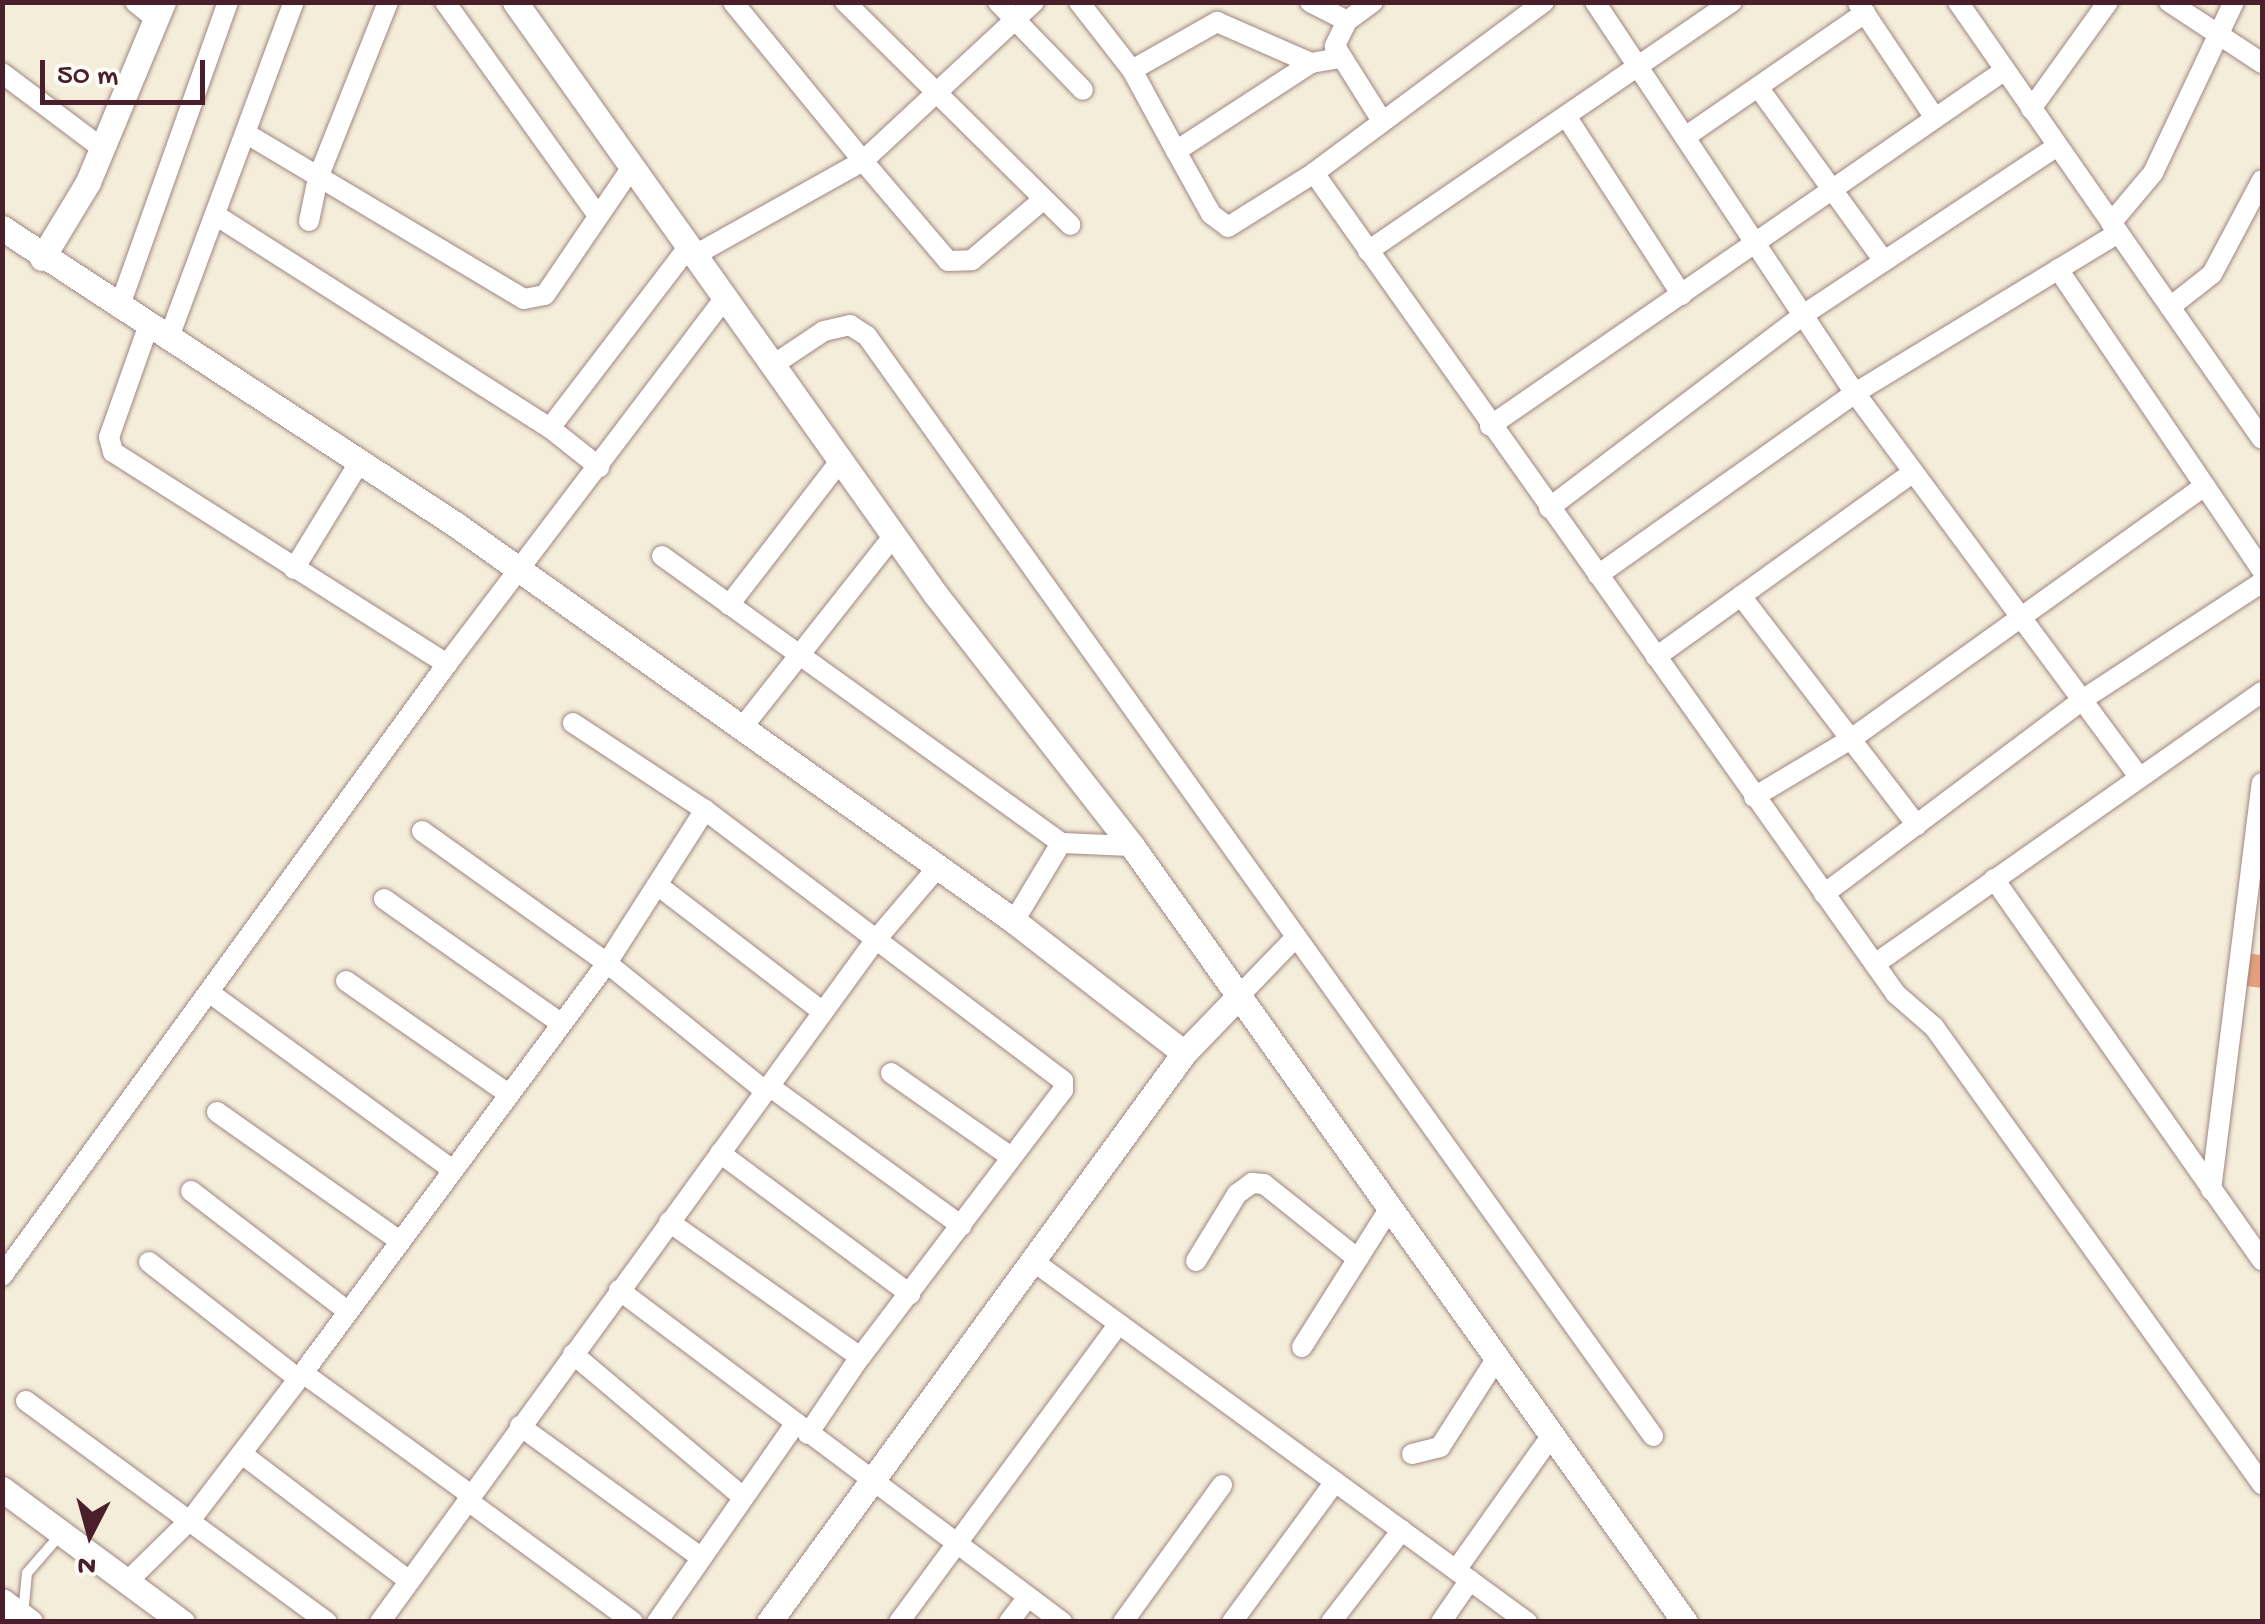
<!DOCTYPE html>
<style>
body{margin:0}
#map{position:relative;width:2265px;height:1624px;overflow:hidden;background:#f4edd9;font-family:"Gochi Hand",sans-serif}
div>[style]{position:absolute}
.building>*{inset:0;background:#e69f7b}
.roads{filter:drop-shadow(0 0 2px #9f8682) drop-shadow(0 0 2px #9f8682)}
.service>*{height:10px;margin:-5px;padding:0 5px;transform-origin:5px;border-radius:5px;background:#fff}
.minor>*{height:20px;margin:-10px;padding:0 10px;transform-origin:10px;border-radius:10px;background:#fff}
.tertiary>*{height:25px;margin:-12.5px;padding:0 12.5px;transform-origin:12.5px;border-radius:12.5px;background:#fff}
span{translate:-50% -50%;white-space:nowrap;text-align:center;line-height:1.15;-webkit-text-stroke:10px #fdfcf7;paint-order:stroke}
.frame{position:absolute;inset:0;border:5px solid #4a1f2b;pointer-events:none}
.north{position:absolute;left:40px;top:1484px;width:100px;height:100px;-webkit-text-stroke:8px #fdfcf7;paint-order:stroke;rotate:186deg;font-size:28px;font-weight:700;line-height:40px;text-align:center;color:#4a1f2b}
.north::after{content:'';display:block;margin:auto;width:35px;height:45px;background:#4a1f2b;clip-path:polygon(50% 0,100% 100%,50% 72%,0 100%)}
.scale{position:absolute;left:40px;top:60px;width:165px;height:45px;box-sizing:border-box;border:5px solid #4a1f2b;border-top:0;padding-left:12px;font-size:30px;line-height:35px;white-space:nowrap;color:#4a1f2b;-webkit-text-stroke:8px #fdfcf7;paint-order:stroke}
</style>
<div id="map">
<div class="building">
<i style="clip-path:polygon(2243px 953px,2262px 955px,2262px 988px,2239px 985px)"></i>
</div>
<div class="roads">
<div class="service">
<i style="left:23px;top:1615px;width:42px;rotate:-84.6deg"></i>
<i style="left:27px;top:1573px;width:50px;rotate:-49deg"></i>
</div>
<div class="minor">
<i style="left:135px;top:2px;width:27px;rotate:39deg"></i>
<i style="left:445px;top:2px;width:259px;rotate:54.4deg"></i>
<i style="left:845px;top:2px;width:317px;rotate:44.7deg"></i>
<i style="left:998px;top:2px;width:122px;rotate:46deg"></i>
<i style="left:1034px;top:2px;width:233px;rotate:137.1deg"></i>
<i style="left:863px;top:161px;width:131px;rotate:49.6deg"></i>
<i style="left:948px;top:261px;width:24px;rotate:-2deg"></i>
<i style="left:972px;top:260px;width:94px;rotate:-40.3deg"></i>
<i style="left:1079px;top:2px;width:86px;rotate:52.1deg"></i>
<i style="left:1132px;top:70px;width:92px;rotate:61.5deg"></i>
<i style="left:1176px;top:151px;width:161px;rotate:-33.1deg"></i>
<i style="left:1310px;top:2px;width:42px;rotate:27.2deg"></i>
<i style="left:1373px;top:2px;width:32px;rotate:144deg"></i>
<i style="left:1347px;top:21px;width:28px;rotate:116deg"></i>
<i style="left:1335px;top:46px;width:89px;rotate:57.9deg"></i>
<i style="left:1544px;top:2px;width:287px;rotate:143.4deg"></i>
<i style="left:1314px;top:173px;width:1006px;rotate:54.67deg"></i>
<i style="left:1896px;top:994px;width:50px;rotate:41deg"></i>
<i style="left:1934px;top:1027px;width:563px;rotate:54.33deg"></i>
<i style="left:1595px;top:2px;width:470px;rotate:56.4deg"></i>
<i style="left:1855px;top:393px;width:476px;rotate:53.5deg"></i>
<i style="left:1958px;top:2px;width:532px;rotate:55.18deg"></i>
<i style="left:2169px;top:2px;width:111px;rotate:33.3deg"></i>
<i style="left:1858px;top:3px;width:138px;rotate:56.2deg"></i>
<i style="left:1132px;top:70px;width:98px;rotate:-29.5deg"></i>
<i style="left:1217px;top:22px;width:103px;rotate:23.6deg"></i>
<i style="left:1311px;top:63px;width:27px;rotate:-10deg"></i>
<i style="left:2px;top:73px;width:126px;rotate:37deg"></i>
<i style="left:1758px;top:87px;width:215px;rotate:54.1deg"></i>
<i style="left:2031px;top:109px;width:132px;rotate:-54.3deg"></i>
<i style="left:1566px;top:116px;width:213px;rotate:57.1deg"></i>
<i style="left:247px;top:134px;width:322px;rotate:30.8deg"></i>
<i style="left:524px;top:299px;width:21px;rotate:-11deg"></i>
<i style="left:545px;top:295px;width:155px;rotate:-55.8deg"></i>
<i style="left:1685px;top:137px;width:219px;rotate:-34.6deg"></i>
<i style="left:1176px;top:151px;width:72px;rotate:60.9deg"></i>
<i style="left:1211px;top:214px;width:21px;rotate:37deg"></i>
<i style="left:1228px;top:227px;width:102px;rotate:-32.1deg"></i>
<i style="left:217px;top:216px;width:395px;rotate:32.5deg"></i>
<i style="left:550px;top:428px;width:63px;rotate:38.5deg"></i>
<i style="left:309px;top:221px;width:44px;rotate:-78.2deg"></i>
<i style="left:318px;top:178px;width:189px;rotate:-68.3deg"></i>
<i style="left:2111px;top:223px;width:65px;rotate:-50deg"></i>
<i style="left:2153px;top:173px;width:189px;rotate:-64.7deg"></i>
<i style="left:1368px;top:251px;width:441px;rotate:-34.4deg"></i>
<i style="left:695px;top:255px;width:193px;rotate:-29.2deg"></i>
<i style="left:863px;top:161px;width:205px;rotate:-129.3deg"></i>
<i style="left:2058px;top:269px;width:364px;rotate:55.9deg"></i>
<i style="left:2170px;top:307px;width:53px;rotate:-38.2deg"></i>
<i style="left:2212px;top:274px;width:106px;rotate:-62deg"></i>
<i style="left:119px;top:308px;width:325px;rotate:-70.4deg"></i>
<i style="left:148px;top:327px;width:117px;rotate:109.5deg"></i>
<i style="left:109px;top:437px;width:16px;rotate:75deg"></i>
<i style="left:113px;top:452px;width:396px;rotate:32.4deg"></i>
<i style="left:168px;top:340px;width:361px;rotate:-69.6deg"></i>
<i style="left:773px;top:365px;width:61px;rotate:-33.7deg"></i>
<i style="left:824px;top:331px;width:27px;rotate:-13deg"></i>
<i style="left:850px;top:325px;width:20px;rotate:33deg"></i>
<i style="left:867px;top:336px;width:1352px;rotate:54.45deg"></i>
<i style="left:1490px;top:426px;width:626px;rotate:-34.65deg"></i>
<i style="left:550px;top:428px;width:229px;rotate:-52.6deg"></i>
<i style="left:1549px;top:508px;width:319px;rotate:-37.2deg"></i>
<i style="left:1803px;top:315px;width:305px;rotate:-33.6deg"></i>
<i style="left:662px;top:556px;width:491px;rotate:35.7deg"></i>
<i style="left:1061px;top:843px;width:71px;rotate:2.4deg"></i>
<i style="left:294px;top:569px;width:124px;rotate:-58.5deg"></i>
<i style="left:1598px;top:575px;width:315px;rotate:-35.3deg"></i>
<i style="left:1855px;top:393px;width:308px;rotate:-31.3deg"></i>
<i style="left:1741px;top:596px;width:289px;rotate:52.5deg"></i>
<i style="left:729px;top:605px;width:183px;rotate:-52.3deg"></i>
<i style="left:1656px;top:657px;width:317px;rotate:-35.7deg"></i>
<i style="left:573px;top:723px;width:158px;rotate:33.4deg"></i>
<i style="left:705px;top:810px;width:449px;rotate:37.1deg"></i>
<i style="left:1063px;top:1081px;width:9px;rotate:90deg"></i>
<i style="left:1063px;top:1090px;width:335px;rotate:127.2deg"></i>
<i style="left:860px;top:1357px;width:234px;rotate:-144.7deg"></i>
<i style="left:741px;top:729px;width:247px;rotate:-51.7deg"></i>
<i style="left:1754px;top:797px;width:113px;rotate:-30.9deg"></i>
<i style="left:1851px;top:739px;width:435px;rotate:-35.6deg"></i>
<i style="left:422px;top:831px;width:227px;rotate:35.5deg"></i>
<i style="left:607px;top:963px;width:203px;rotate:39deg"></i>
<i style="left:1994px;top:879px;width:466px;rotate:54.9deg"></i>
<i style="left:660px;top:887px;width:205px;rotate:37.5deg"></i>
<i style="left:1824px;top:894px;width:323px;rotate:-36.9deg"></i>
<i style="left:2082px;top:700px;width:215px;rotate:-33.2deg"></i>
<i style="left:384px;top:899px;width:214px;rotate:35.1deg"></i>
<i style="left:1014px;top:921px;width:91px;rotate:-58.9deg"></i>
<i style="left:1875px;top:964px;width:473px;rotate:-35.1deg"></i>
<i style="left:346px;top:981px;width:196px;rotate:34.8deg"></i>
<i style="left:210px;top:993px;width:297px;rotate:36.1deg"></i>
<i style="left:1239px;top:996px;width:79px;rotate:-46deg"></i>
<i style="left:891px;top:1073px;width:146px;rotate:35deg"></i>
<i style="left:769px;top:1086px;width:238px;rotate:36deg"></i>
<i style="left:217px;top:1112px;width:220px;rotate:35.2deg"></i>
<i style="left:720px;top:1153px;width:237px;rotate:36.6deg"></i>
<i style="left:2211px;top:1190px;width:410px;rotate:-82.9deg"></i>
<i style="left:191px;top:1191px;width:194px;rotate:37.5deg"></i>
<i style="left:1033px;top:1261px;width:612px;rotate:36.16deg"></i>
<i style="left:1196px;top:1261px;width:79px;rotate:-58.5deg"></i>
<i style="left:1237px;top:1194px;width:19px;rotate:-36deg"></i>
<i style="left:1252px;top:1183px;width:12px;rotate:5deg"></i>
<i style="left:1264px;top:1184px;width:120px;rotate:38.6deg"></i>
<i style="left:149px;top:1262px;width:187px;rotate:38deg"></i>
<i style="left:2px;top:1276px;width:757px;rotate:-53.98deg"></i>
<i style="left:447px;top:664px;width:460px;rotate:-52.8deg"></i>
<i style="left:619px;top:1290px;width:554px;rotate:36.85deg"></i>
<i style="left:1302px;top:1347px;width:161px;rotate:-57.7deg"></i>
<i style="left:573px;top:1354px;width:222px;rotate:40.1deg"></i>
<i style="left:303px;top:1373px;width:208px;rotate:36deg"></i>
<i style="left:26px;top:1401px;width:373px;rotate:36.3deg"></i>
<i style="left:520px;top:1426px;width:223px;rotate:36deg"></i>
<i style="left:808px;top:1434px;width:93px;rotate:-56deg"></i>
<i style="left:242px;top:1454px;width:208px;rotate:37.2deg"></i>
<i style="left:1412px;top:1454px;width:29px;rotate:-14deg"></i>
<i style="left:1440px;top:1447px;width:106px;rotate:-57.4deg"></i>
<i style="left:467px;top:1500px;width:206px;rotate:36.3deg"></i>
<i style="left:1456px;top:1570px;width:166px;rotate:-54.6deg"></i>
<i style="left:128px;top:1581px;width:90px;rotate:-44.5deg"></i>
<i style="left:192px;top:1518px;width:183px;rotate:-52.6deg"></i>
<i style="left:303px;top:1373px;width:510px;rotate:-53.44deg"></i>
<i style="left:607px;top:963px;width:182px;rotate:-57.4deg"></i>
<i style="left:380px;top:1622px;width:840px;rotate:-54deg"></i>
<i style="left:874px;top:942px;width:99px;rotate:-49.5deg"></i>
<i style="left:657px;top:1622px;width:241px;rotate:-55.1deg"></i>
<i style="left:899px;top:1622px;width:370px;rotate:-53.6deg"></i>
<i style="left:1009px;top:1622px;width:31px;rotate:-53deg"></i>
<i style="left:1123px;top:1622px;width:169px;rotate:-54.1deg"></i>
<i style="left:1232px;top:1622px;width:174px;rotate:-53.7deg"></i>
<i style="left:1331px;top:1622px;width:116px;rotate:-52.3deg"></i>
<i style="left:1441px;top:1622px;width:51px;rotate:-55.4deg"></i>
</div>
<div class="tertiary">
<i style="left:515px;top:2px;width:727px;rotate:54.63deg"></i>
<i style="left:936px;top:595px;width:318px;rotate:52deg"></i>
<i style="left:1132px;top:846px;width:953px;rotate:54.53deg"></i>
<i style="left:2px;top:228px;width:541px;rotate:33.16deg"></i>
<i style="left:455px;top:524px;width:686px;rotate:35.38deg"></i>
<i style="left:1014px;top:921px;width:215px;rotate:37.8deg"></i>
<i style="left:42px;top:258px;width:89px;rotate:-58.8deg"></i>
<i style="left:88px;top:182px;width:195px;rotate:-67.4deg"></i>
<i style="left:2px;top:1489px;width:224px;rotate:36.5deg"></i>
<i style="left:2px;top:1601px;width:35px;rotate:37deg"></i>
<i style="left:769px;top:1622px;width:704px;rotate:-53.89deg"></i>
<i style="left:1184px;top:1053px;width:79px;rotate:-46deg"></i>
</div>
</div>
<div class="frame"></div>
<div class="north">N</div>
<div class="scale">50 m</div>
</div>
